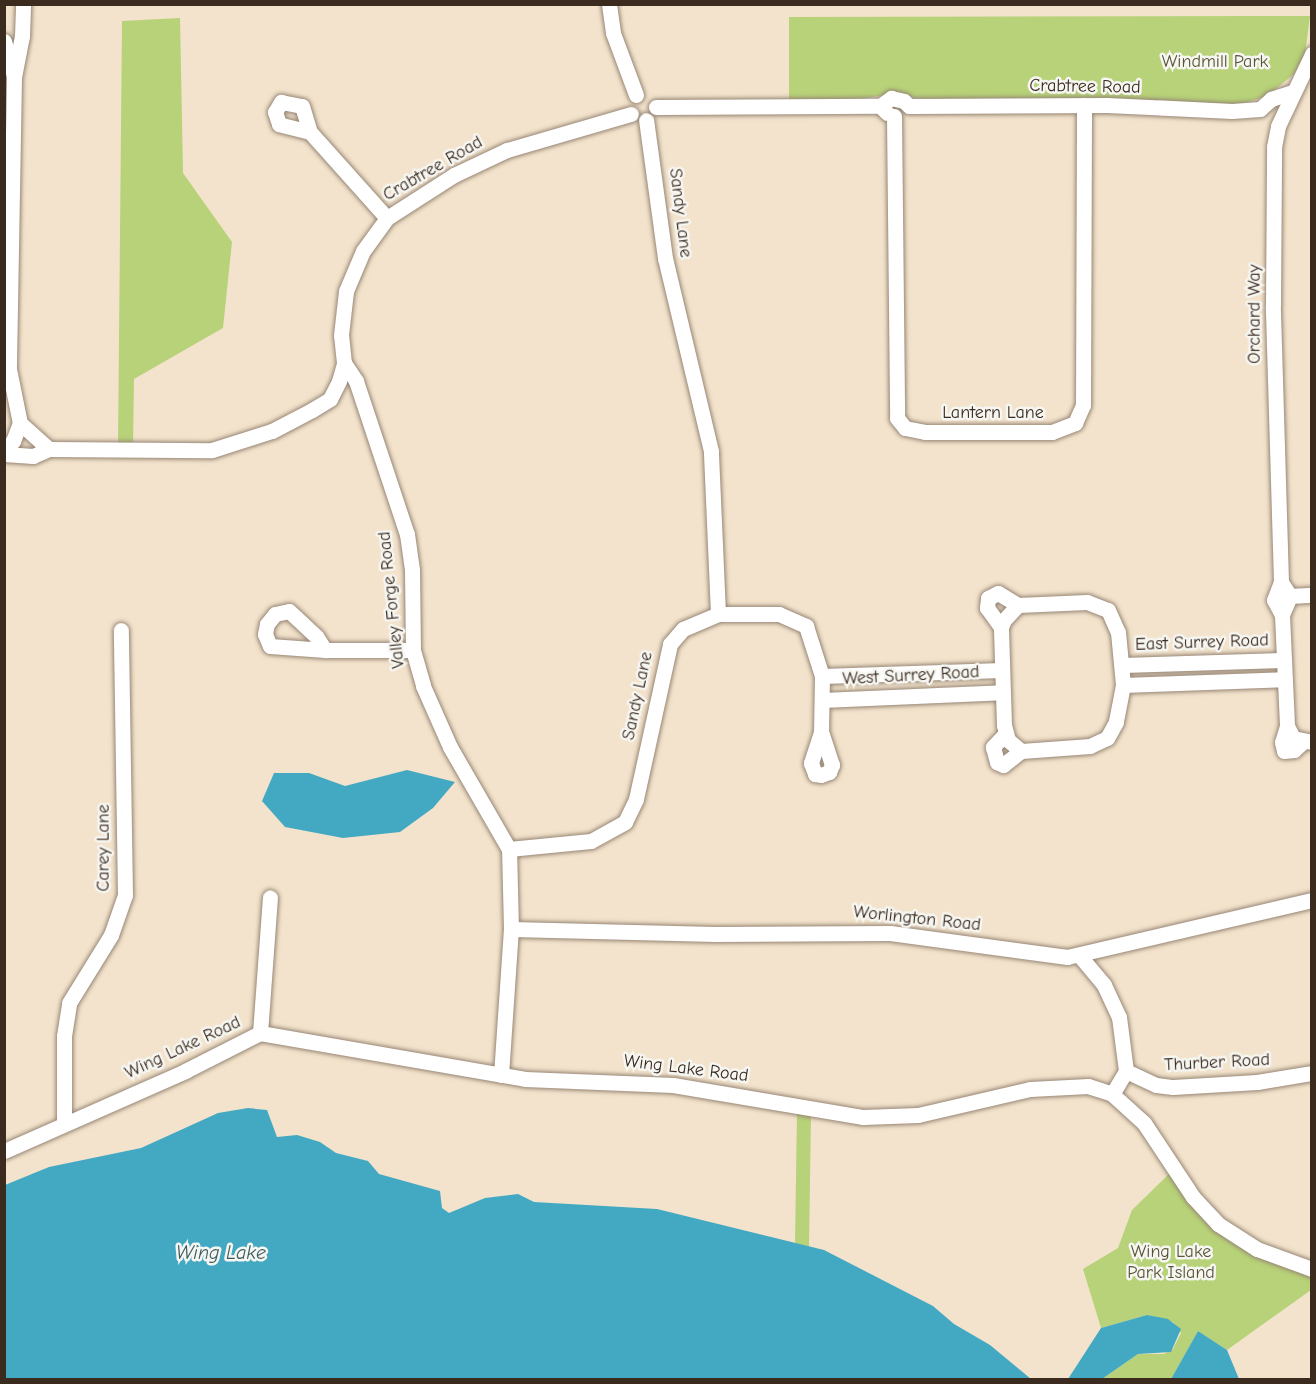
<!DOCTYPE html>
<style>
body{margin:0}
#map{position:relative;width:1316px;height:1384px;overflow:hidden;background:#f3e3cc;font-family:"Comic Neue",sans-serif}
div>[style]{position:absolute}
.green>*{inset:0;background:#b7d278}
.water>*{inset:0;background:#43a9c3}
.roads{filter:drop-shadow(0 0 2px #978675) drop-shadow(0 0 2px #978675)}
.minor>*{height:15px;margin:-7.5px;padding:0 7.5px;transform-origin:7.5px;border-radius:7.5px;background:#fff}
span{translate:-50% -50%;white-space:nowrap;text-align:center;line-height:1.15;-webkit-text-stroke:5px #f6f6f2;paint-order:stroke}
.park-label{font-size:18px;color:#5a5434}
.street-label{font-size:18px;color:#3b2a1e}
.water-label{font-size:20px;color:#3e5d60;font-style:italic}
.frame{position:absolute;inset:0;border:6px solid #3b2a1e;pointer-events:none}
</style>
<div id="map">
<div class="green">
<i style="clip-path:polygon(1310px 16px,1305px 54px,1294px 74px,1267px 96px,1241px 104px,920px 99px,898px 93px,853px 100px,789px 100px,789px 17px)"></i>
<i style="clip-path:polygon(180px 18px,183px 173px,232px 242px,223px 328px,134px 379px,133px 447px,118px 447px,122px 21px)"></i>
<i style="clip-path:polygon(797px 1111px,811px 1113px,809px 1247px,795px 1244px)"></i>
<i style="clip-path:polygon(1170px 1173px,1201px 1216px,1311px 1274px,1311px 1290px,1227px 1350px,1198px 1331px,1171px 1379px,1102px 1379px,1138px 1354px,1164px 1354px,1173px 1349px,1181px 1333px,1173px 1322px,1147px 1315px,1101px 1328px,1083px 1269px,1118px 1248px,1132px 1210px)"></i>
</div>
<div class="water">
<i style="clip-path:polygon(407px 770px,455px 782px,433px 808px,400px 832px,343px 838px,285px 827px,262px 801px,274px 773px,309px 773px,345px 786px)"></i>
<i style="clip-path:polygon(248px 1108px,267px 1110px,277px 1137px,297px 1135px,320px 1142px,336px 1153px,368px 1161px,379px 1174px,440px 1191px,442px 1208px,449px 1213px,485px 1198px,518px 1194px,534px 1202px,657px 1209px,824px 1250px,933px 1306px,954px 1324px,990px 1345px,1031px 1379px,5px 1379px,5px 1185px,49px 1167px,141px 1148px,218px 1113px)"></i>
<i style="clip-path:polygon(1147px 1315px,1168px 1319px,1181px 1329px,1171px 1352px,1138px 1354px,1102px 1379px,1068px 1379px,1101px 1328px)"></i>
<i style="clip-path:polygon(1198px 1331px,1227px 1350px,1239px 1379px,1171px 1379px)"></i>
</div>
<div class="roads">
<div class="minor">
<i style="left:609px;top:4px;width:29px;rotate:82deg"></i>
<i style="left:613px;top:33px;width:66px;rotate:69.6deg"></i>
<i style="left:4px;top:41px;width:37px;rotate:74deg"></i>
<i style="left:14px;top:77px;width:42px;rotate:-79deg"></i>
<i style="left:22px;top:36px;width:32px;rotate:-88deg"></i>
<i style="left:14px;top:77px;width:292px;rotate:91deg"></i>
<i style="left:9px;top:369px;width:55px;rotate:78.5deg"></i>
<i style="left:20px;top:423px;width:39px;rotate:42deg"></i>
<i style="left:880px;top:106px;width:14px;rotate:-36deg"></i>
<i style="left:891px;top:98px;width:13px;rotate:13deg"></i>
<i style="left:904px;top:101px;width:7px;rotate:45deg"></i>
<i style="left:909px;top:106px;width:198px;rotate:-0.3deg"></i>
<i style="left:1107px;top:105px;width:125px;rotate:2.7deg"></i>
<i style="left:1232px;top:111px;width:28px;rotate:-4deg"></i>
<i style="left:1260px;top:109px;width:15px;rotate:-42deg"></i>
<i style="left:1271px;top:99px;width:23px;rotate:-18deg"></i>
<i style="left:656px;top:107px;width:224px;rotate:-0.3deg"></i>
<i style="left:880px;top:106px;width:10px;rotate:45deg"></i>
<i style="left:894px;top:116px;width:302px;rotate:89.4deg"></i>
<i style="left:897px;top:418px;width:13px;rotate:51deg"></i>
<i style="left:905px;top:428px;width:20px;rotate:11deg"></i>
<i style="left:925px;top:432px;width:127px"></i>
<i style="left:1052px;top:432px;width:25px;rotate:-21deg"></i>
<i style="left:1075px;top:423px;width:20px;rotate:-66deg"></i>
<i style="left:1083px;top:405px;width:300px;rotate:-89.8deg"></i>
<i style="left:310px;top:132px;width:32px;rotate:-166deg"></i>
<i style="left:279px;top:124px;width:13px;rotate:-108deg"></i>
<i style="left:275px;top:112px;width:12px;rotate:-59deg"></i>
<i style="left:281px;top:102px;width:21px;rotate:11deg"></i>
<i style="left:302px;top:106px;width:27px;rotate:73deg"></i>
<i style="left:310px;top:132px;width:115px;rotate:48.2deg"></i>
<i style="left:344px;top:363px;width:22px;rotate:56deg"></i>
<i style="left:356px;top:381px;width:161px;rotate:71.6deg"></i>
<i style="left:407px;top:534px;width:36px;rotate:82deg"></i>
<i style="left:412px;top:570px;width:80px;rotate:89.3deg"></i>
<i style="left:413px;top:650px;width:37px;rotate:74deg"></i>
<i style="left:423px;top:686px;width:67px;rotate:66.1deg"></i>
<i style="left:450px;top:747px;width:118px;rotate:60deg"></i>
<i style="left:4px;top:450px;width:13px;rotate:-45deg"></i>
<i style="left:13px;top:441px;width:19px;rotate:-69deg"></i>
<i style="left:4px;top:454px;width:29px;rotate:4deg"></i>
<i style="left:33px;top:456px;width:17px;rotate:-24deg"></i>
<i style="left:49px;top:449px;width:163px;rotate:0.4deg"></i>
<i style="left:212px;top:450px;width:63px;rotate:-17.6deg"></i>
<i style="left:272px;top:431px;width:45px;rotate:-27.7deg"></i>
<i style="left:312px;top:410px;width:21px;rotate:-31deg"></i>
<i style="left:330px;top:399px;width:20px;rotate:-63deg"></i>
<i style="left:339px;top:381px;width:19px;rotate:-74deg"></i>
<i style="left:344px;top:363px;width:28px;rotate:-96deg"></i>
<i style="left:341px;top:335px;width:44px;rotate:-83.5deg"></i>
<i style="left:346px;top:291px;width:43px;rotate:-67deg"></i>
<i style="left:363px;top:251px;width:41px;rotate:-54deg"></i>
<i style="left:387px;top:218px;width:80px;rotate:-32.7deg"></i>
<i style="left:454px;top:175px;width:59px;rotate:-25.3deg"></i>
<i style="left:507px;top:150px;width:129px;rotate:-16.2deg"></i>
<i style="left:1281px;top:582px;width:17px;rotate:57deg"></i>
<i style="left:1290px;top:596px;width:21px;rotate:113deg"></i>
<i style="left:1282px;top:615px;width:111px;rotate:87.4deg"></i>
<i style="left:1287px;top:726px;width:13px;rotate:63deg"></i>
<i style="left:1293px;top:738px;width:19px;rotate:12deg"></i>
<i style="left:1290px;top:596px;width:22px;rotate:-3deg"></i>
<i style="left:1087px;top:602px;width:22px;rotate:21deg"></i>
<i style="left:1108px;top:610px;width:24px;rotate:66deg"></i>
<i style="left:1118px;top:632px;width:53px;rotate:84.6deg"></i>
<i style="left:1123px;top:685px;width:38px;rotate:101deg"></i>
<i style="left:1116px;top:722px;width:18px;rotate:119deg"></i>
<i style="left:1107px;top:738px;width:19px;rotate:155deg"></i>
<i style="left:1090px;top:746px;width:69px;rotate:175.9deg"></i>
<i style="left:1021px;top:751px;width:17px;rotate:-140deg"></i>
<i style="left:1008px;top:740px;width:16px;rotate:-105deg"></i>
<i style="left:1004px;top:725px;width:98px;rotate:-91.8deg"></i>
<i style="left:1001px;top:627px;width:8px;rotate:-67deg"></i>
<i style="left:1004px;top:620px;width:21px;rotate:-47deg"></i>
<i style="left:1018px;top:605px;width:69px;rotate:-2.5deg"></i>
<i style="left:718px;top:614px;width:61px"></i>
<i style="left:779px;top:614px;width:30px;rotate:24deg"></i>
<i style="left:806px;top:626px;width:52px;rotate:72.3deg"></i>
<i style="left:822px;top:676px;width:56px;rotate:91deg"></i>
<i style="left:821px;top:732px;width:33px;rotate:108deg"></i>
<i style="left:811px;top:763px;width:12px;rotate:70deg"></i>
<i style="left:815px;top:774px;width:6px;rotate:9deg"></i>
<i style="left:821px;top:775px;width:9px;rotate:-21deg"></i>
<i style="left:829px;top:772px;width:8px;rotate:-67deg"></i>
<i style="left:832px;top:765px;width:35px;rotate:-108deg"></i>
<i style="left:1282px;top:615px;width:17px;rotate:-118deg"></i>
<i style="left:1274px;top:600px;width:19px;rotate:-69deg"></i>
<i style="left:1281px;top:582px;width:277px;rotate:-91.7deg"></i>
<i style="left:1273px;top:305px;width:158px;rotate:-89.6deg"></i>
<i style="left:1274px;top:147px;width:21px;rotate:-79deg"></i>
<i style="left:1278px;top:126px;width:80px;rotate:-64.7deg"></i>
<i style="left:1001px;top:627px;width:24px;rotate:-126deg"></i>
<i style="left:987px;top:608px;width:10px;rotate:-84deg"></i>
<i style="left:988px;top:598px;width:11px;rotate:-27deg"></i>
<i style="left:998px;top:593px;width:23px;rotate:31deg"></i>
<i style="left:325px;top:650px;width:55px;rotate:-175.8deg"></i>
<i style="left:270px;top:646px;width:13px;rotate:-113deg"></i>
<i style="left:265px;top:634px;width:10px;rotate:-79deg"></i>
<i style="left:267px;top:624px;width:13px;rotate:-51deg"></i>
<i style="left:275px;top:614px;width:14px;rotate:-12deg"></i>
<i style="left:289px;top:611px;width:37px;rotate:43deg"></i>
<i style="left:316px;top:636px;width:17px;rotate:57deg"></i>
<i style="left:325px;top:650px;width:88px"></i>
<i style="left:1122px;top:665px;width:160px;rotate:-1.8deg"></i>
<i style="left:822px;top:676px;width:180px;rotate:-1.9deg"></i>
<i style="left:1123px;top:685px;width:160px;rotate:-2.1deg"></i>
<i style="left:822px;top:700px;width:180px;rotate:-2.5deg"></i>
<i style="left:1287px;top:726px;width:17px;rotate:107deg"></i>
<i style="left:1282px;top:742px;width:9px;rotate:77deg"></i>
<i style="left:1284px;top:751px;width:10px;rotate:-6deg"></i>
<i style="left:1294px;top:750px;width:13px;rotate:-42deg"></i>
<i style="left:1005px;top:734px;width:18px;rotate:133deg"></i>
<i style="left:993px;top:747px;width:16px;rotate:75deg"></i>
<i style="left:997px;top:762px;width:7px;rotate:27deg"></i>
<i style="left:1003px;top:765px;width:23px;rotate:-38deg"></i>
<i style="left:511px;top:929px;width:204px;rotate:1.4deg"></i>
<i style="left:715px;top:934px;width:175px;rotate:-0.3deg"></i>
<i style="left:890px;top:933px;width:179px;rotate:7.7deg"></i>
<i style="left:1067px;top:957px;width:252px;rotate:-13.1deg"></i>
<i style="left:1079px;top:955px;width:39px;rotate:50deg"></i>
<i style="left:1104px;top:985px;width:35px;rotate:65deg"></i>
<i style="left:1119px;top:1017px;width:54px;rotate:82.6deg"></i>
<i style="left:1126px;top:1071px;width:27px;rotate:121deg"></i>
<i style="left:260px;top:1033px;width:136px;rotate:-85.8deg"></i>
<i style="left:1126px;top:1071px;width:33px;rotate:25deg"></i>
<i style="left:1156px;top:1085px;width:17px;rotate:7deg"></i>
<i style="left:1173px;top:1087px;width:84px;rotate:-3.4deg"></i>
<i style="left:1257px;top:1082px;width:56px;rotate:-9.3deg"></i>
<i style="left:501px;top:1075px;width:146px;rotate:-86.1deg"></i>
<i style="left:511px;top:929px;width:80px;rotate:-91.4deg"></i>
<i style="left:509px;top:849px;width:82px;rotate:-5.6deg"></i>
<i style="left:591px;top:841px;width:39px;rotate:-29deg"></i>
<i style="left:625px;top:822px;width:25px;rotate:-64deg"></i>
<i style="left:636px;top:799px;width:159px;rotate:-77.6deg"></i>
<i style="left:670px;top:644px;width:20px;rotate:-49deg"></i>
<i style="left:683px;top:629px;width:38px;rotate:-23deg"></i>
<i style="left:718px;top:614px;width:163px;rotate:-92.5deg"></i>
<i style="left:711px;top:451px;width:198px;rotate:-103.4deg"></i>
<i style="left:665px;top:258px;width:139px;rotate:-97.8deg"></i>
<i style="left:64px;top:1122px;width:86px;rotate:-90deg"></i>
<i style="left:64px;top:1036px;width:33px;rotate:-81deg"></i>
<i style="left:69px;top:1003px;width:80px;rotate:-58.3deg"></i>
<i style="left:111px;top:935px;width:42px;rotate:-70.7deg"></i>
<i style="left:125px;top:895px;width:265px;rotate:-90.9deg"></i>
<i style="left:4px;top:1151px;width:198px;rotate:-23.8deg"></i>
<i style="left:185px;top:1071px;width:84px;rotate:-26.9deg"></i>
<i style="left:260px;top:1033px;width:269px;rotate:9.8deg"></i>
<i style="left:525px;top:1079px;width:148px;rotate:2.3deg"></i>
<i style="left:673px;top:1085px;width:193px;rotate:9.6deg"></i>
<i style="left:863px;top:1117px;width:55px;rotate:-2.1deg"></i>
<i style="left:918px;top:1115px;width:115px;rotate:-13.1deg"></i>
<i style="left:1030px;top:1089px;width:58px;rotate:-3deg"></i>
<i style="left:1088px;top:1086px;width:25px;rotate:18deg"></i>
<i style="left:1112px;top:1094px;width:43px;rotate:42.2deg"></i>
<i style="left:1144px;top:1123px;width:89px;rotate:56.5deg"></i>
<i style="left:1193px;top:1197px;width:37px;rotate:47deg"></i>
<i style="left:1218px;top:1224px;width:46px;rotate:32.7deg"></i>
<i style="left:1257px;top:1249px;width:59px;rotate:20deg"></i>
</div>
</div>
<div class="park-label">
<span style="left:1215px;top:62px">Windmill Park</span>
<span style="left:1171px;top:1263px">Wing Lake<br>Park Island</span>
</div>
<div class="street-label">
<span style="left:1085px;top:87px;rotate:1deg">Crabtree Road</span>
<span style="left:433px;top:169px;rotate:-30deg">Crabtree Road</span>
<span style="left:680px;top:213px;rotate:83deg">Sandy Lane</span>
<span style="left:1255px;top:314px;rotate:-90deg">Orchard Way</span>
<span style="left:993px;top:413px">Lantern Lane</span>
<span style="left:392px;top:600px;rotate:-96deg">Valley Forge Road</span>
<span style="left:1202px;top:643px;rotate:-2deg">East Surrey Road</span>
<span style="left:911px;top:676px;rotate:-3deg">West Surrey Road</span>
<span style="left:638px;top:696px;rotate:-78deg">Sandy Lane</span>
<span style="left:104px;top:848px;rotate:-90deg">Carey Lane</span>
<span style="left:917px;top:919px;rotate:6deg">Worlington Road</span>
<span style="left:183px;top:1048px;rotate:-25deg">Wing Lake Road</span>
<span style="left:1217px;top:1063px;rotate:-3deg">Thurber Road</span>
<span style="left:686px;top:1069px;rotate:7deg">Wing Lake Road</span>
</div>
<div class="water-label">
<span style="left:221px;top:1252px">Wing Lake</span>
</div>
<div class="frame"></div>
</div>
